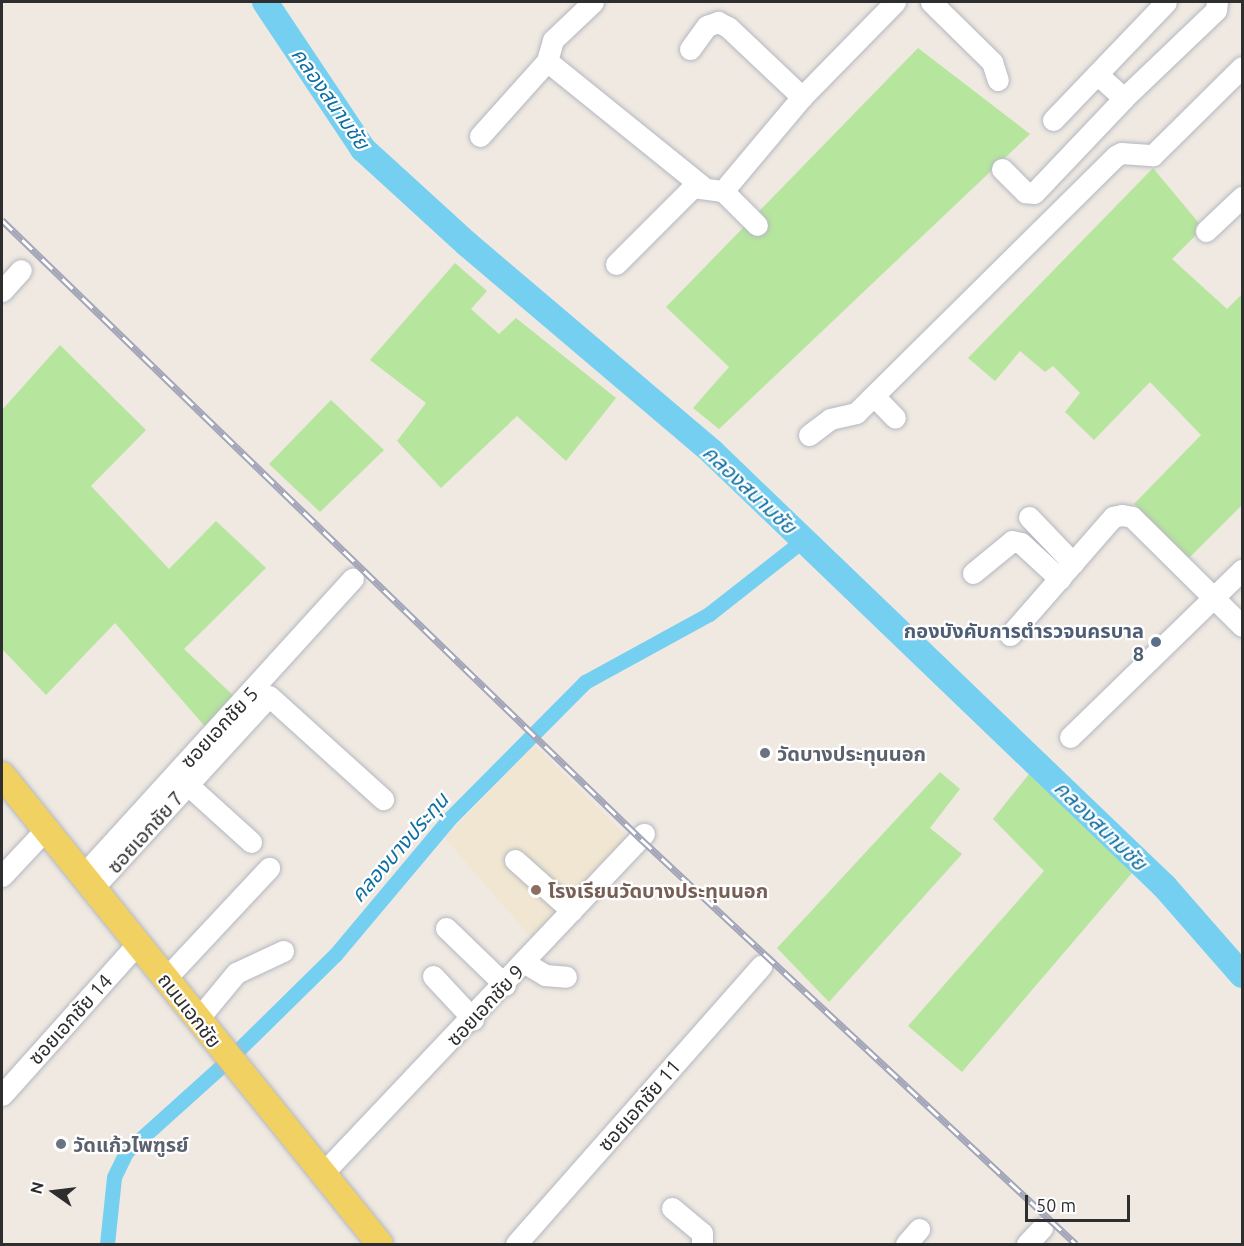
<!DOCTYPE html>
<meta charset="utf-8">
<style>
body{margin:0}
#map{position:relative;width:1244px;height:1246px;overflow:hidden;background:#efe9e1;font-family:Ubuntu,"Noto Sans Thai",sans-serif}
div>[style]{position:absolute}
.education>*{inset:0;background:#f0e6d1}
.green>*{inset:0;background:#b6e59e}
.canal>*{height:15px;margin:-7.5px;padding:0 7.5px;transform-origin:7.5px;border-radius:7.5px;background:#75cff0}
.river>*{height:26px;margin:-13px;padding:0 13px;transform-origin:13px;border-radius:13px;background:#75cff0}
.roads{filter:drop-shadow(0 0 2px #b4b7c1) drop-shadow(0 0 2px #b4b7c1)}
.minor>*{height:21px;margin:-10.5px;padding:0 10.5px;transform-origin:10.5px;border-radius:10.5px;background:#fff}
.major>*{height:26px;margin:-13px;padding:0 13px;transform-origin:13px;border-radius:13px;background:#f2d163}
.rail>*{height:7px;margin-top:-3.5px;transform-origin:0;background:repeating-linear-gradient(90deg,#fff 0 14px,#a3a6b8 0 28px);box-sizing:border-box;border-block:2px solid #a3a6b8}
.dots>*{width:16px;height:16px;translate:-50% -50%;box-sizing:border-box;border:3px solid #fff;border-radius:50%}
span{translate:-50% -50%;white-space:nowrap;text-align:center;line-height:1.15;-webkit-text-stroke:4.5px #fff;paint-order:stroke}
.service-label{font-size:20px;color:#4e5e75;font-weight:700}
.right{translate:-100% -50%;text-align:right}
.street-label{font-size:20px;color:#2e2e2e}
.worship-label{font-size:20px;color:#5b616d;font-weight:700}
.left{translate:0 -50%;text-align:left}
.education-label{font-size:20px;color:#785e54;font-weight:700}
.water-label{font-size:21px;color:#0d6fa3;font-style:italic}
.frame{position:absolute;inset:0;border:3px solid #2e2e2e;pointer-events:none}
.north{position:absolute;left:24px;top:1162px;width:60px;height:60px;-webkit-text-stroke:4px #fff;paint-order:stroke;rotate:284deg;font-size:16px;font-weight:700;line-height:24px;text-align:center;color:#2e2e2e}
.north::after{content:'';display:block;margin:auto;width:21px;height:27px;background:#2e2e2e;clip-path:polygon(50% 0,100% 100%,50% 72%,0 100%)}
.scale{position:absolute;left:1025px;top:1195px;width:105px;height:27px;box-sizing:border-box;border:3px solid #2e2e2e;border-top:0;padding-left:8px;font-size:18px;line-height:21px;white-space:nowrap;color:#2e2e2e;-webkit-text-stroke:4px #fff;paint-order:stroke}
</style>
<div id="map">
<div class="education">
<i style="clip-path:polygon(534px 745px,629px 839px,535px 942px,445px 838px)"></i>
</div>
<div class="green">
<i style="clip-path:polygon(918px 48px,1030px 134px,719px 429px,693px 408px,729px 367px,666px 307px)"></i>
<i style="clip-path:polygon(1153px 168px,1203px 228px,1172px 259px,1227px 309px,1242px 294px,1242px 505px,1189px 558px,1134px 504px,1201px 435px,1150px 382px,1094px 440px,1065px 412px,1080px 393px,1053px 366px,1045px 372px,1020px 351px,995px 381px,968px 358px)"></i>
<i style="clip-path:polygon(455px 263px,487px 291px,471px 309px,499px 334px,516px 318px,616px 398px,566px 461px,517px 416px,441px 488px,397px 441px,426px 403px,370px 360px)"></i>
<i style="clip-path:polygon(60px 345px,146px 430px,91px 486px,169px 569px,216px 521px,266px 568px,184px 649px,238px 700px,208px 730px,115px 623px,46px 695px,2px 649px,2px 410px)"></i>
<i style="clip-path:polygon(331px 400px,384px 450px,320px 512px,269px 464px)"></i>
<i style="clip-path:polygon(940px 772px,960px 789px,930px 828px,962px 854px,829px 1002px,777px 948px)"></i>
<i style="clip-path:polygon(1029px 774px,1132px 873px,962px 1072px,908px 1026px,1044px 871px,993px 819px)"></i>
</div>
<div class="canal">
<i style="left:107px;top:1244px;width:67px;rotate:-84deg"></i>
<i style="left:114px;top:1177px;width:28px;rotate:-64deg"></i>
<i style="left:126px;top:1152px;width:136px;rotate:-42deg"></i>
<i style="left:227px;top:1061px;width:151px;rotate:-44.5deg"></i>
<i style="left:335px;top:955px;width:177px;rotate:-50deg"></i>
<i style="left:449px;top:819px;width:193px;rotate:-45.2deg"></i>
<i style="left:585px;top:682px;width:141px;rotate:-28.7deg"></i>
<i style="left:709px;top:614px;width:118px;rotate:-38.1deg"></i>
</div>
<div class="river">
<i style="left:265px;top:2px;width:177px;rotate:56.3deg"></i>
<i style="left:363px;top:149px;width:141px;rotate:42.4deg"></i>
<i style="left:467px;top:244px;width:321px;rotate:40.3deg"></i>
<i style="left:712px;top:452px;width:628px;rotate:43.84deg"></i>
<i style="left:1165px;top:887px;width:117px;rotate:48.8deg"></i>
</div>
<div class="roads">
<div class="minor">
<i style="left:931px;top:2px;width:86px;rotate:44.5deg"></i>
<i style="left:992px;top:62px;width:19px;rotate:72deg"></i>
<i style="left:690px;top:49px;width:29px;rotate:-54deg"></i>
<i style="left:707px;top:26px;width:12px;rotate:-20deg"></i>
<i style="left:718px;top:22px;width:11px;rotate:27deg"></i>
<i style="left:728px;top:27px;width:102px;rotate:43.4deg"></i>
<i style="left:547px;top:61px;width:199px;rotate:38.9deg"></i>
<i style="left:1097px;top:74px;width:36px;rotate:42deg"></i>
<i style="left:1053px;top:120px;width:163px;rotate:-46.2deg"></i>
<i style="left:480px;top:136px;width:101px;rotate:-48.2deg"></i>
<i style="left:547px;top:61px;width:22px;rotate:-74deg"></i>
<i style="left:553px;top:40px;width:55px;rotate:-43.5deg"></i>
<i style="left:1002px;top:169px;width:33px;rotate:45deg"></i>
<i style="left:1025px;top:192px;width:9px;rotate:6deg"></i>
<i style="left:1034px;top:193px;width:131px;rotate:-46.5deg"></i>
<i style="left:1124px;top:98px;width:127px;rotate:-43.7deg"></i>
<i style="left:1216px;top:10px;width:8px;rotate:-83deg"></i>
<i style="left:723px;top:191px;width:48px;rotate:45deg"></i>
<i style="left:1206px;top:231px;width:50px;rotate:-43.4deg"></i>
<i style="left:616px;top:264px;width:109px;rotate:-45deg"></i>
<i style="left:693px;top:187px;width:30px;rotate:8deg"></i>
<i style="left:723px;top:191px;width:123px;rotate:-50deg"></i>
<i style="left:802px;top:97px;width:133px;rotate:-45.6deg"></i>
<i style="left:2px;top:291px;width:28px;rotate:-48deg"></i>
<i style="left:874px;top:396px;width:30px;rotate:46deg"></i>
<i style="left:809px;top:435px;width:26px;rotate:-37deg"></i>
<i style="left:830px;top:419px;width:27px;rotate:-13deg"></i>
<i style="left:856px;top:413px;width:366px;rotate:-44.7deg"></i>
<i style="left:1116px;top:156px;width:6px;rotate:-31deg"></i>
<i style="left:1121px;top:153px;width:32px;rotate:4deg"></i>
<i style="left:1153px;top:155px;width:125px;rotate:-44.7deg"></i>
<i style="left:1029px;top:517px;width:64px;rotate:46.3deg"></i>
<i style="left:973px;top:573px;width:50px;rotate:-39.4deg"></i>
<i style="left:1012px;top:541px;width:9px;rotate:13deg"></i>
<i style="left:1021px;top:543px;width:53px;rotate:42.7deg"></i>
<i style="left:1010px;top:635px;width:157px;rotate:-48.9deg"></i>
<i style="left:1113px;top:517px;width:9px;rotate:-13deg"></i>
<i style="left:1122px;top:515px;width:10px;rotate:11deg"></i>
<i style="left:1132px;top:517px;width:155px;rotate:44.7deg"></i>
<i style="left:1070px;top:737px;width:240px;rotate:-44.2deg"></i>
<i style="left:188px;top:785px;width:85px;rotate:42.1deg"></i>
<i style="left:515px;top:860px;width:76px;rotate:41.8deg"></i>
<i style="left:83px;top:875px;width:401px;rotate:-47.7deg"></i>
<i style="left:2px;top:876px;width:64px;rotate:-46.9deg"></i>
<i style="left:93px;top:888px;width:260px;rotate:-47.5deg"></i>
<i style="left:269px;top:696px;width:154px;rotate:42.1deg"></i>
<i style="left:446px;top:928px;width:82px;rotate:44deg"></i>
<i style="left:525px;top:963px;width:23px;rotate:31deg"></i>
<i style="left:545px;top:975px;width:21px;rotate:5deg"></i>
<i style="left:433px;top:976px;width:59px;rotate:47.1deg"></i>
<i style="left:166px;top:978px;width:151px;rotate:-46.9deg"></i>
<i style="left:198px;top:1019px;width:60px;rotate:-50.4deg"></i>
<i style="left:236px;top:973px;width:52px;rotate:-25.1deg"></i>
<i style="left:2px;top:1095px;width:204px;rotate:-48.2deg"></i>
<i style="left:323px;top:1173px;width:467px;rotate:-46.6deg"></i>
<i style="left:672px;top:1208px;width:39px;rotate:40deg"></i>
<i style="left:702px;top:1233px;width:11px;rotate:90deg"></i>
<i style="left:516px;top:1244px;width:371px;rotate:-48.6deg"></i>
<i style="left:906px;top:1244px;width:20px;rotate:-49deg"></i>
<i style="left:1027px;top:1244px;width:22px;rotate:-47deg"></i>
</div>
<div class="major">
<i style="left:2px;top:775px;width:602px;rotate:51.13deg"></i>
</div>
</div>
<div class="rail">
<i style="left:2px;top:220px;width:890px;rotate:44.09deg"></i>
<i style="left:641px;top:839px;width:594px;rotate:42.95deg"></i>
</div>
<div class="dots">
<i style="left:1156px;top:642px;background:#5c6f8a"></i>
<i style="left:765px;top:753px;background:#6b7280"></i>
<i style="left:536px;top:890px;background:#8d6e63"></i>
<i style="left:61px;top:1144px;background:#6b7280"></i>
</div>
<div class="service-label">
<span class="right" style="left:1144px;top:642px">กองบังคับการตำรวจนครบาล<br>8</span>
</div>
<div class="street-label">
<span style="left:219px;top:727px;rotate:-47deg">ซอยเอกชัย 5</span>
<span style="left:145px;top:832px;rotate:-48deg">ซอยเอกชัย 7</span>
<span style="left:485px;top:1005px;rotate:-47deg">ซอยเอกชัย 9</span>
<span style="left:190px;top:1010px;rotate:52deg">ถนนเอกชัย</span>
<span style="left:70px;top:1019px;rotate:-48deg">ซอยเอกชัย 14</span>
<span style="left:639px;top:1105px;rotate:-49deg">ซอยเอกชัย 11</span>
</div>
<div class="worship-label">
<span class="left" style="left:777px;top:753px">วัดบางประทุนนอก</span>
<span class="left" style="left:73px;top:1144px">วัดแก้วไพฑูรย์</span>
</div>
<div class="education-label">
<span class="left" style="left:548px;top:890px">โรงเรียนวัดบางประทุนนอก</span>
</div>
<div class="water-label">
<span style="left:331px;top:98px;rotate:55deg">คลองสนามชัย</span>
<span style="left:750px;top:489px;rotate:43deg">คลองสนามชัย</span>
<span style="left:1101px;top:825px;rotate:44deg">คลองสนามชัย</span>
<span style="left:399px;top:847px;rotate:-49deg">คลองบางประทุน</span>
</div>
<div class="frame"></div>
<div class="north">N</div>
<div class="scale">50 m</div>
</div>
